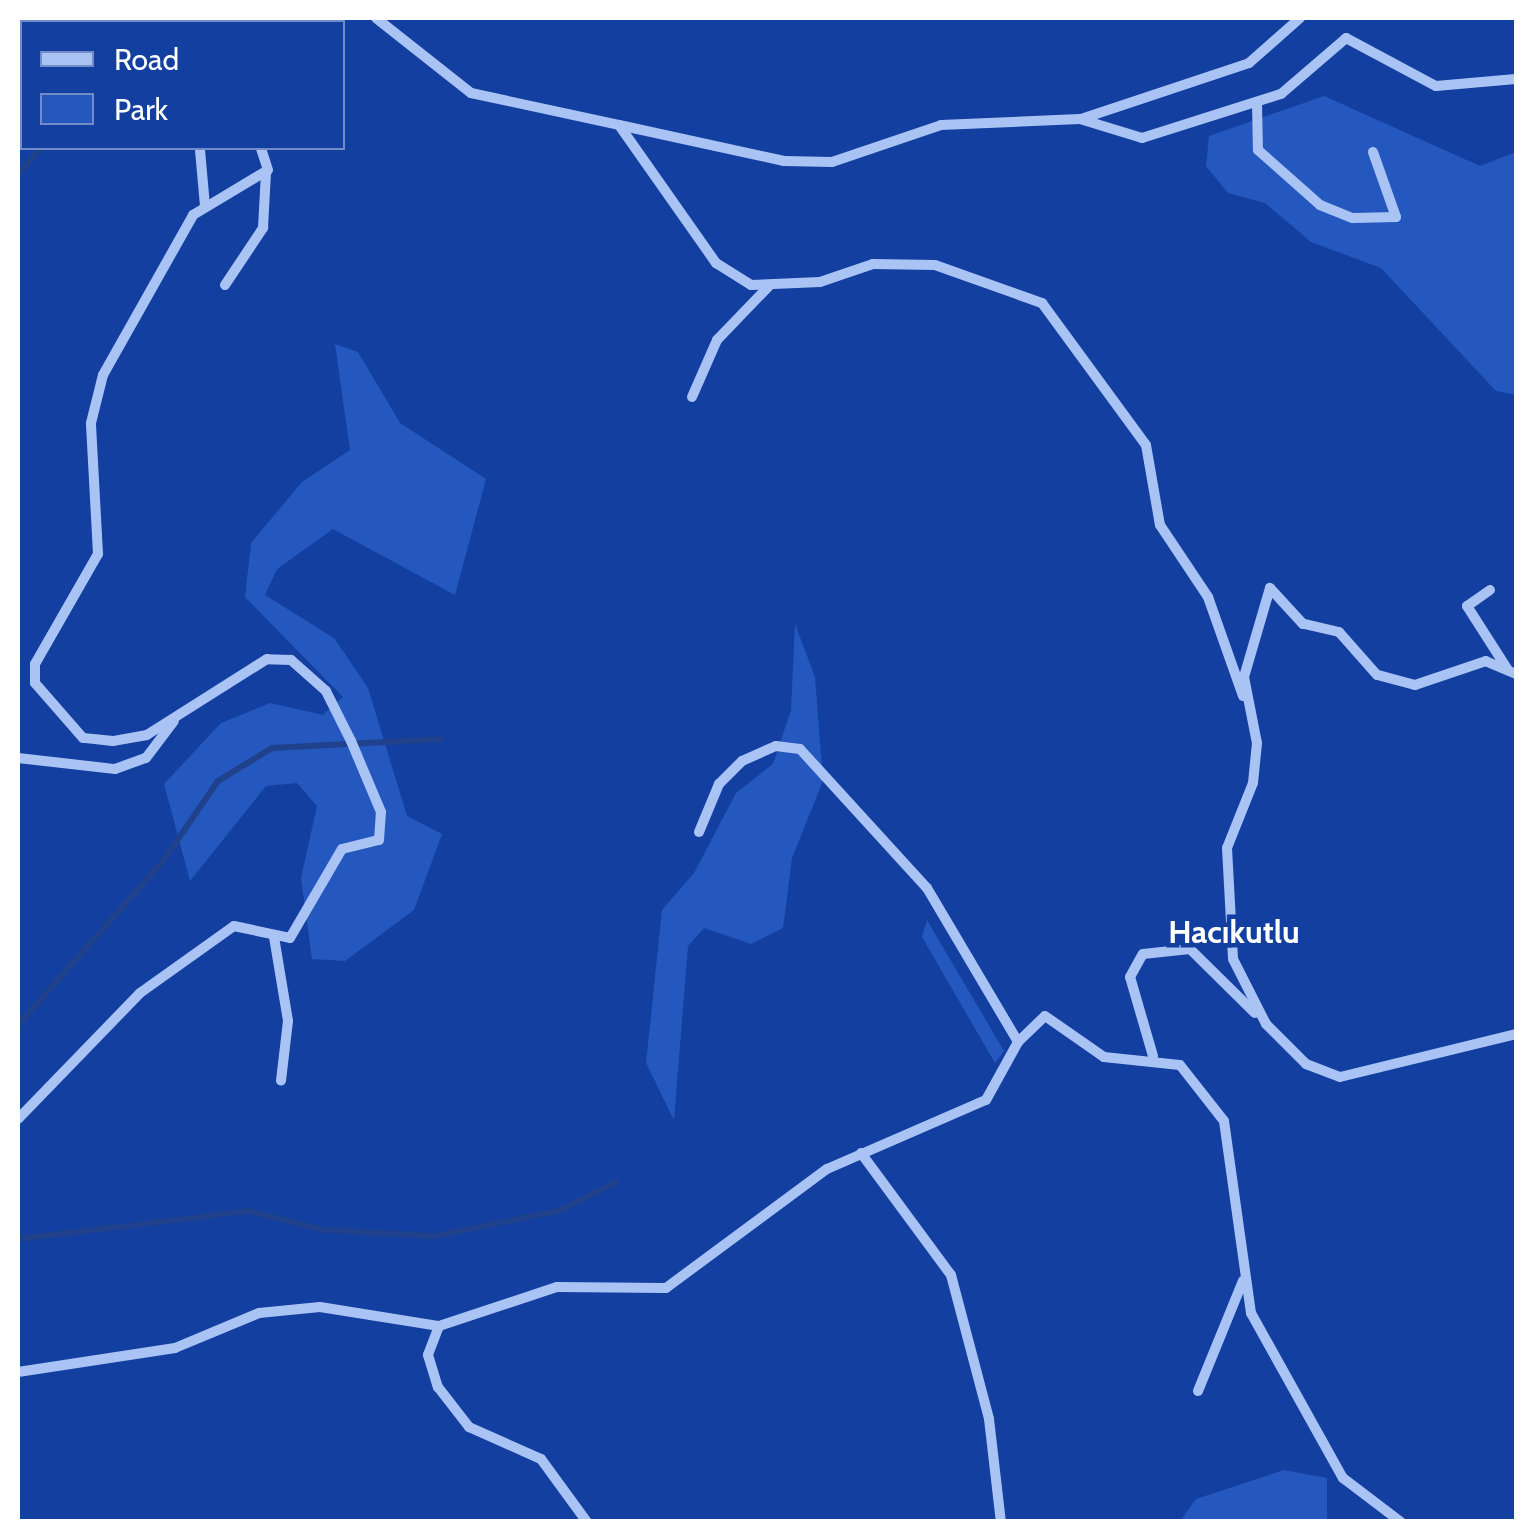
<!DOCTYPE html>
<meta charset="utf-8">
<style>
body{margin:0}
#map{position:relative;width:1534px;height:1539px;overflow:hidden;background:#123fa0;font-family:Cabin,sans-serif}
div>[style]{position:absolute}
.green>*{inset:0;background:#2558bf}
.stream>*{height:6px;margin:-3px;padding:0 3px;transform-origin:3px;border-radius:3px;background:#20418b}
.street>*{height:10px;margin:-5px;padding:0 5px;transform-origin:5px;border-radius:5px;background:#aac3f5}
span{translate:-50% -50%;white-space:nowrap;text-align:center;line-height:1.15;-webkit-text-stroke:9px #123fa0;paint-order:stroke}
.neighbourhood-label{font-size:32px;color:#fff;font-weight:700}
.frame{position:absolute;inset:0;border:20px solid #fff;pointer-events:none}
.legend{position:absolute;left:20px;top:20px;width:325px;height:130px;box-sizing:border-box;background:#123fa0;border:2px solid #718cc6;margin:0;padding:12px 18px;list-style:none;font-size:30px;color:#fff}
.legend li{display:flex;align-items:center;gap:20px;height:50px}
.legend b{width:50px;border:2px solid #718cc6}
</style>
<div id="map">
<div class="green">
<i style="clip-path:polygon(1324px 96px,1480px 166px,1516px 152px,1516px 395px,1496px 391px,1381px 268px,1311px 242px,1265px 203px,1228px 193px,1206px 166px,1209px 136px)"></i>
<i style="clip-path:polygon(335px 344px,358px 352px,400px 423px,486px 479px,455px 595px,333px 529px,277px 569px,265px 595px,334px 638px,368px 688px,407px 816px,442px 834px,414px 910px,345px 961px,312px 959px,301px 878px,317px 806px,297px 783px,266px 786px,190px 881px,164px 784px,221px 723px,270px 703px,323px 715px,343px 697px,245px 597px,251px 543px,302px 482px,350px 450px)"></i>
<i style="clip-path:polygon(795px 624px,815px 677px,823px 781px,792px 858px,783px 928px,751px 944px,704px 928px,688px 946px,674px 1120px,646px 1063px,662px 910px,694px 873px,736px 793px,773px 764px,791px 710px)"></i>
<i style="clip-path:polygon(927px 920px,1004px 1051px,995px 1063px,922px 937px)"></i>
<i style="clip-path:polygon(1284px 1470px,1327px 1478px,1327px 1521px,1180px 1521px,1196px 1499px)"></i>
</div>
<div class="stream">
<i style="left:130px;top:22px;width:6px;rotate:-39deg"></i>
<i style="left:18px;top:175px;width:35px;rotate:-50deg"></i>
<i style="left:18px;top:1025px;width:219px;rotate:-48.5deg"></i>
<i style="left:163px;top:861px;width:97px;rotate:-55.5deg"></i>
<i style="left:218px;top:781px;width:63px;rotate:-31.4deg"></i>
<i style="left:272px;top:748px;width:170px;rotate:-3deg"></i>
<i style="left:18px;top:1239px;width:233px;rotate:-6.9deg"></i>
<i style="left:249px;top:1211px;width:77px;rotate:14.2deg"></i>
<i style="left:324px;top:1230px;width:111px;rotate:3.1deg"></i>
<i style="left:435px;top:1236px;width:126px;rotate:-11.5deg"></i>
<i style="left:558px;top:1211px;width:65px;rotate:-26.6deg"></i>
</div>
<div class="street">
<i style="left:376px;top:18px;width:121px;rotate:38.3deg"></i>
<i style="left:471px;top:93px;width:151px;rotate:12.2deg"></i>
<i style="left:619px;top:125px;width:169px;rotate:54.9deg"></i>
<i style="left:716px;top:263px;width:41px;rotate:32.2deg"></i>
<i style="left:751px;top:285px;width:69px;rotate:-2.5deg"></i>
<i style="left:820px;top:282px;width:56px;rotate:-18.8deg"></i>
<i style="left:873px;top:264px;width:62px;rotate:0.9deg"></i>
<i style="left:935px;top:265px;width:114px;rotate:19.6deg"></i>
<i style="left:1042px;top:303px;width:176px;rotate:53.8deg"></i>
<i style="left:1146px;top:445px;width:81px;rotate:80.1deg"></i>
<i style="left:1160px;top:525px;width:87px;rotate:56.3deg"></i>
<i style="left:1208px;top:597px;width:105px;rotate:70.5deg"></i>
<i style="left:235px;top:22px;width:4px;rotate:-76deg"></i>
<i style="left:1257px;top:104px;width:46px;rotate:88.8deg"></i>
<i style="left:1258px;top:150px;width:83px;rotate:41.6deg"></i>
<i style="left:1320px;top:205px;width:35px;rotate:22deg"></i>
<i style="left:1353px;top:218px;width:43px;rotate:-1.3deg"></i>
<i style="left:1396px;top:217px;width:69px;rotate:-109.5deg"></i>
<i style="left:1081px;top:119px;width:177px;rotate:-18.4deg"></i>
<i style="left:1249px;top:63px;width:68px;rotate:-41.4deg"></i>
<i style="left:619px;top:125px;width:169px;rotate:12.3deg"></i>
<i style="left:784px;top:161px;width:48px;rotate:1.2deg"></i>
<i style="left:832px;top:162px;width:115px;rotate:-18.7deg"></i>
<i style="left:941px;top:125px;width:139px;rotate:-2.5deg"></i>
<i style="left:1080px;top:119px;width:65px;rotate:17deg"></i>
<i style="left:1142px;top:138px;width:146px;rotate:-17.6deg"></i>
<i style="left:1281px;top:94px;width:86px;rotate:-40.7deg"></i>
<i style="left:1346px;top:38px;width:102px;rotate:28.1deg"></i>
<i style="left:1436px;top:86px;width:80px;rotate:-5deg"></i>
<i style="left:200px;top:150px;width:56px;rotate:84.9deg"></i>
<i style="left:225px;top:285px;width:69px;rotate:-56.3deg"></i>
<i style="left:263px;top:228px;width:55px;rotate:-86.9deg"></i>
<i style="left:692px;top:397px;width:62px;rotate:-66.3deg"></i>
<i style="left:717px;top:340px;width:75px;rotate:-46.1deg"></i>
<i style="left:1490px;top:590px;width:28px;rotate:145deg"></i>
<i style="left:1467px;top:606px;width:76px;rotate:57.4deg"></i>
<i style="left:1516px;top:674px;width:33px;rotate:-157deg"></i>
<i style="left:1486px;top:661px;width:75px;rotate:161.3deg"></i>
<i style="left:1415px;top:685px;width:39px;rotate:-165deg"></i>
<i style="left:1377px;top:675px;width:57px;rotate:-131.5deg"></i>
<i style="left:1339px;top:632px;width:37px;rotate:-167deg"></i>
<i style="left:1303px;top:624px;width:49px;rotate:-132.5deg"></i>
<i style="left:1270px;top:588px;width:93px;rotate:106.3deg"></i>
<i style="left:1244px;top:677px;width:67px;rotate:78.9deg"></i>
<i style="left:1257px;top:743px;width:40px;rotate:95.7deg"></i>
<i style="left:1253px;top:783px;width:70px;rotate:111.8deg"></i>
<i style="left:1227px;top:848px;width:111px;rotate:86.9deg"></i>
<i style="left:1233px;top:959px;width:73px;rotate:63.1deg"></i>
<i style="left:1266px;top:1024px;width:57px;rotate:45deg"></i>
<i style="left:1306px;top:1064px;width:36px;rotate:21deg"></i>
<i style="left:1340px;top:1077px;width:181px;rotate:-13.7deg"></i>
<i style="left:18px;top:758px;width:98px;rotate:6.5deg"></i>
<i style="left:115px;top:769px;width:33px;rotate:-20deg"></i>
<i style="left:146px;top:758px;width:46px;rotate:-52.9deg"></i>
<i style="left:699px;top:832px;width:52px;rotate:-67.4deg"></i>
<i style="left:719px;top:784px;width:33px;rotate:-45deg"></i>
<i style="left:742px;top:761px;width:37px;rotate:-24deg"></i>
<i style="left:776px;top:746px;width:24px;rotate:7deg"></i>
<i style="left:800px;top:749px;width:188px;rotate:47.6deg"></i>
<i style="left:927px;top:888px;width:179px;rotate:59.4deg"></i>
<i style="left:274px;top:937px;width:85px;rotate:80.5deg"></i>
<i style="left:288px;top:1021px;width:60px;rotate:96.7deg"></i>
<i style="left:1153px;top:1056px;width:82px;rotate:-106.2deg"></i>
<i style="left:1130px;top:977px;width:26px;rotate:-61deg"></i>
<i style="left:1143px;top:954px;width:47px;rotate:-6.1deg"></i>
<i style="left:1190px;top:949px;width:91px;rotate:44.6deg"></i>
<i style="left:18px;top:1119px;width:175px;rotate:-45.9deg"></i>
<i style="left:140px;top:993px;width:115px;rotate:-35.5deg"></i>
<i style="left:234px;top:926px;width:57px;rotate:12.1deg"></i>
<i style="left:290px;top:938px;width:103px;rotate:-59.7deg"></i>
<i style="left:342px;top:849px;width:38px;rotate:-14deg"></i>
<i style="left:379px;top:840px;width:28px;rotate:-86deg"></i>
<i style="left:381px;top:812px;width:77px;rotate:-112.9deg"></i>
<i style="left:351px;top:741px;width:56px;rotate:-116.6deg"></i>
<i style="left:326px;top:691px;width:47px;rotate:-138.5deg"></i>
<i style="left:291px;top:660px;width:24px;rotate:-178deg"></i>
<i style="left:267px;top:659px;width:142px;rotate:147.7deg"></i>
<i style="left:147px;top:735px;width:35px;rotate:170deg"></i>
<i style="left:113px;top:741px;width:30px;rotate:-174deg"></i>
<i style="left:83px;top:738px;width:73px;rotate:-131.1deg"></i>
<i style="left:35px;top:683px;width:19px;rotate:-90deg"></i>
<i style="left:35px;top:664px;width:127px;rotate:-60.2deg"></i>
<i style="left:98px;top:554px;width:131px;rotate:-93.1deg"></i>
<i style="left:91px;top:423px;width:49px;rotate:-76deg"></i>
<i style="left:103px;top:375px;width:184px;rotate:-60.6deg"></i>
<i style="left:193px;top:215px;width:87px;rotate:-31deg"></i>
<i style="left:268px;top:170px;width:23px;rotate:-108deg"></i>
<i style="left:861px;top:1153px;width:152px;rotate:53.6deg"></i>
<i style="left:951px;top:1275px;width:149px;rotate:75.2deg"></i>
<i style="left:989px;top:1419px;width:104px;rotate:83.4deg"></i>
<i style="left:439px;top:1326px;width:31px;rotate:111deg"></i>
<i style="left:428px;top:1355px;width:34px;rotate:73deg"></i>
<i style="left:438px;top:1387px;width:51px;rotate:52.2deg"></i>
<i style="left:469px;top:1427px;width:79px;rotate:24deg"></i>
<i style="left:541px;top:1459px;width:78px;rotate:53.9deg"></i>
<i style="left:18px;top:1372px;width:159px;rotate:-8.7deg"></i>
<i style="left:175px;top:1348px;width:91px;rotate:-22.6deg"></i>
<i style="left:259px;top:1313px;width:61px;rotate:-5.6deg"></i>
<i style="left:320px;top:1307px;width:121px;rotate:9.1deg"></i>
<i style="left:439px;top:1326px;width:124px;rotate:-18.3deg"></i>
<i style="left:557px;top:1287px;width:109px;rotate:0.5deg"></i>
<i style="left:666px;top:1288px;width:200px;rotate:-36.5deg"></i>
<i style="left:827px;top:1169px;width:173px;rotate:-23.5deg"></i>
<i style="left:986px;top:1100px;width:66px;rotate:-61.1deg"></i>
<i style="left:1018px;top:1042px;width:37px;rotate:-44deg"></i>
<i style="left:1045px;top:1016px;width:72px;rotate:34.8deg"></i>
<i style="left:1104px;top:1057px;width:76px;rotate:6deg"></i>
<i style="left:1180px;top:1065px;width:71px;rotate:51.8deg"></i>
<i style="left:1224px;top:1121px;width:194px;rotate:82deg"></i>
<i style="left:1251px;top:1313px;width:189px;rotate:60.9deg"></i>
<i style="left:1343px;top:1478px;width:73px;rotate:37.2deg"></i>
<i style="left:1198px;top:1391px;width:119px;rotate:-67.8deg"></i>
</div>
<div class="neighbourhood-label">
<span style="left:1234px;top:932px">Hacıkutlu</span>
</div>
<div class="frame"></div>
<ul class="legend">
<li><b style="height:12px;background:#aac3f5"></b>Road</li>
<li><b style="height:28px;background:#2558bf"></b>Park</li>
</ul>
</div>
